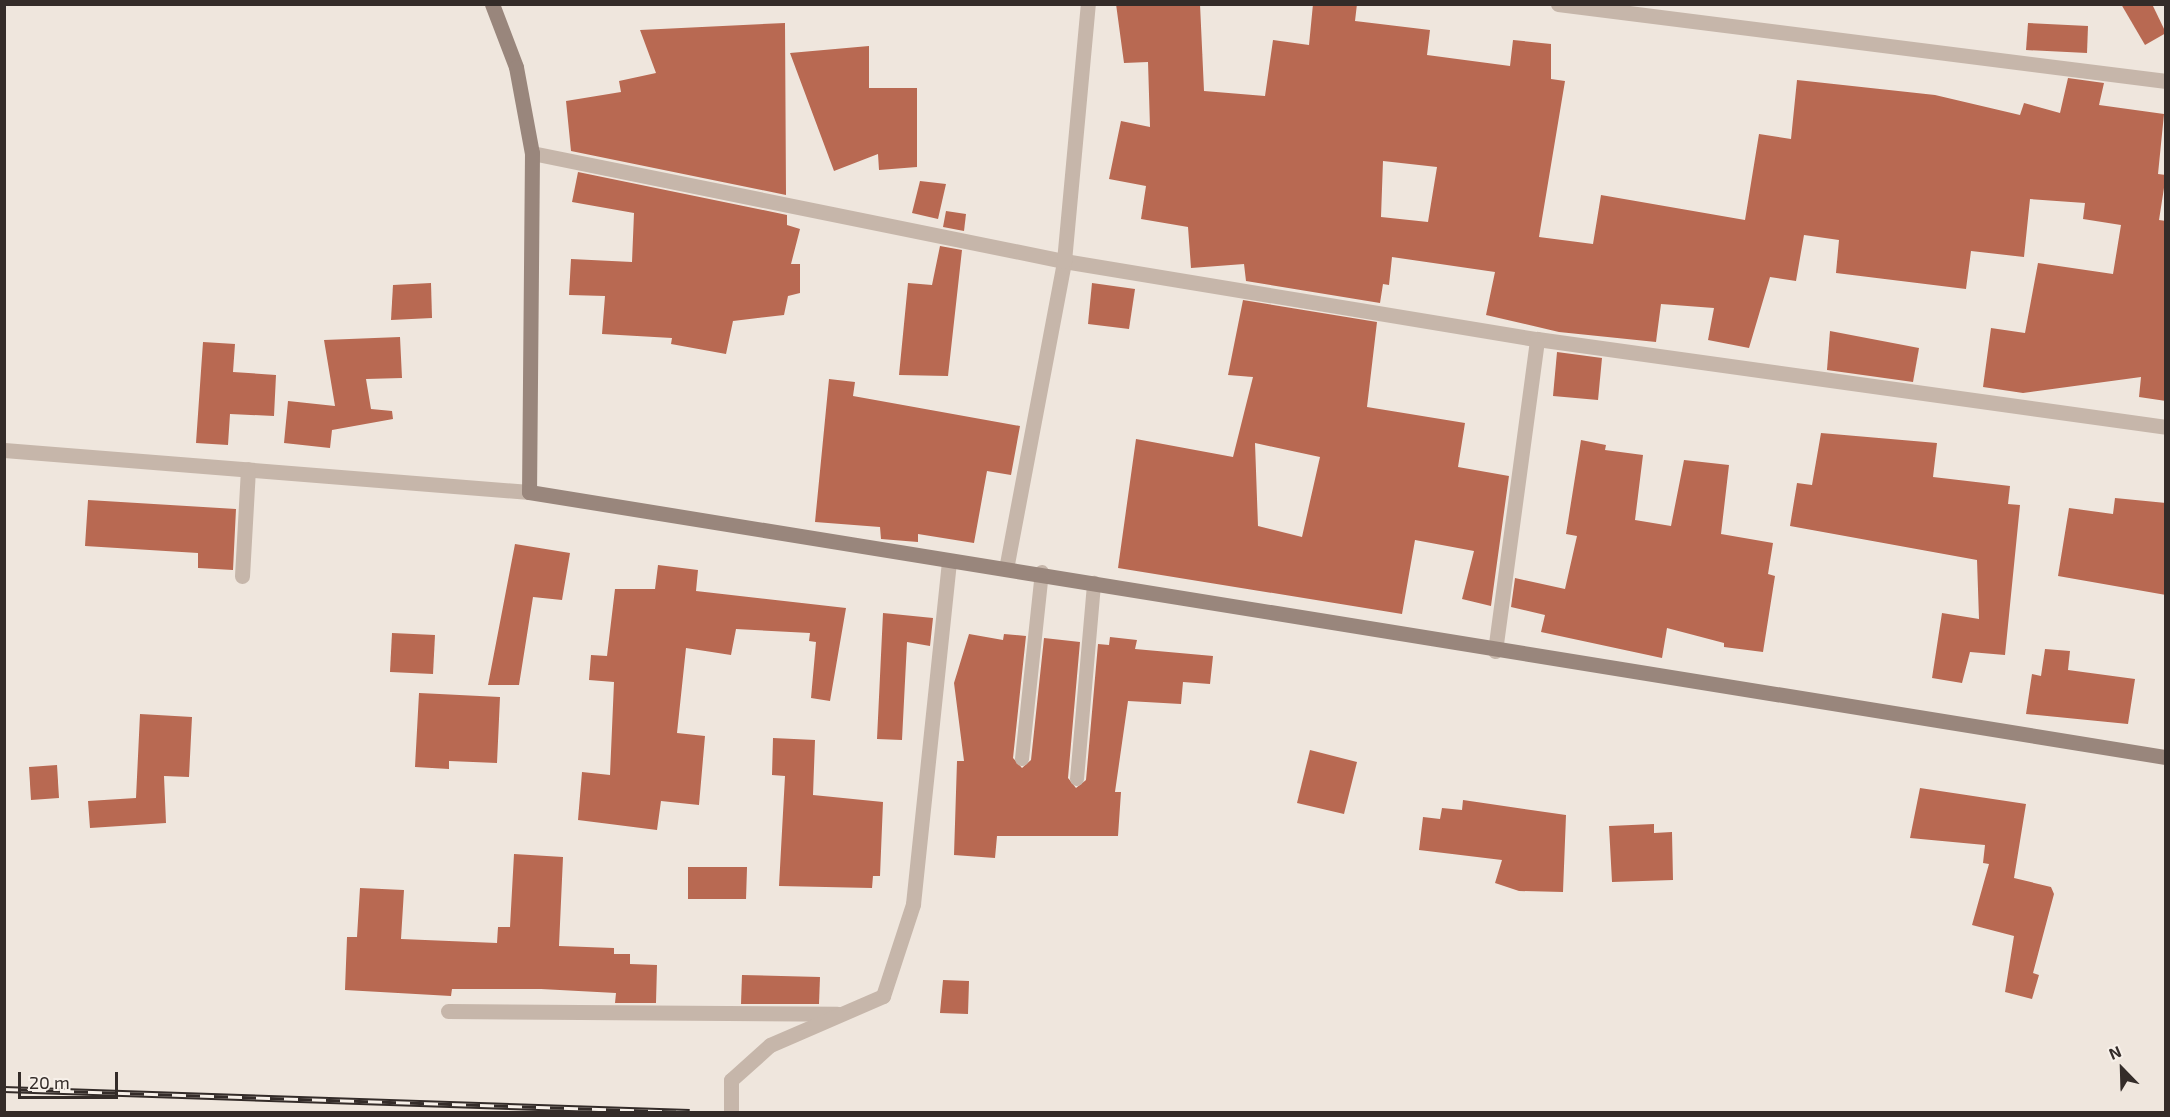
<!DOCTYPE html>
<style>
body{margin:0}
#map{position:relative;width:2170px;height:1117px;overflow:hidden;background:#efe6dd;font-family:"Exo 2",sans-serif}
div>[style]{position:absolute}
.building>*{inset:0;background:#b86952}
.service>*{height:14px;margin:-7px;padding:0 7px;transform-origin:7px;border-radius:7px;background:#c6b6aa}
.minor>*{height:15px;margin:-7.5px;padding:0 7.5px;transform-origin:7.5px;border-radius:7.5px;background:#c6b6aa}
.secondary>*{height:15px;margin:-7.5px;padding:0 7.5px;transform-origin:7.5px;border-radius:7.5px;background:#99867c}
.rail>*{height:7px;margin-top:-3.5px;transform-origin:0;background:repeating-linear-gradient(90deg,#f7f0e9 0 14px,#342c29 0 28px);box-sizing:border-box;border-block:2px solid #342c29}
span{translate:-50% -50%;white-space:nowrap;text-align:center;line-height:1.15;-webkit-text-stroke:4.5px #f7f0e9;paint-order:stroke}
.frame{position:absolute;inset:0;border:6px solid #342c29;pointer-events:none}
.north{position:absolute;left:2092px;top:1039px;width:60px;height:60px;-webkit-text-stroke:4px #f7f0e9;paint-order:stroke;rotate:337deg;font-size:16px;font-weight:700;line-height:24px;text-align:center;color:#342c29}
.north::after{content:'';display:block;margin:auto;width:21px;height:27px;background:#342c29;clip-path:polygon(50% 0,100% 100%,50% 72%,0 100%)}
.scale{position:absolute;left:18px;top:1072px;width:100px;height:27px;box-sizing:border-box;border:3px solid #342c29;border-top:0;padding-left:8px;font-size:18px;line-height:21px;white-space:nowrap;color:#342c29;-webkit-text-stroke:4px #f7f0e9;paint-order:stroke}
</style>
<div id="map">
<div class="building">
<i style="clip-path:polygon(evenodd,1116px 4px,1200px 4px,1204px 91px,1265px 96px,1273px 40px,1309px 45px,1313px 4px,1357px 4px,1355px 21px,1430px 30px,1427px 55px,1510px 66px,1513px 40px,1551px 44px,1551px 79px,1565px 81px,1539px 237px,1593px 244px,1601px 195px,1745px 220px,1759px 134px,1791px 139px,1797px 80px,1935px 95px,2020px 115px,2024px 103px,2060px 113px,2068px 78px,2104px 83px,2099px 105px,2164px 114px,2158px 174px,2166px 175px,2159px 220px,2166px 221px,2166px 401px,2139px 397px,2141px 377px,2023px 393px,1983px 387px,1991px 328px,2025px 333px,2038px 263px,2113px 274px,2121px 225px,2083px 219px,2085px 203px,2030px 199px,2024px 257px,1971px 251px,1966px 289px,1836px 273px,1839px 240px,1804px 235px,1796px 281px,1770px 277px,1749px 348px,1708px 340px,1714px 308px,1661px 304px,1656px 342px,1559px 332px,1486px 315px,1495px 272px,1392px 257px,1389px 285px,1383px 284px,1380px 303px,1246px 281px,1244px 264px,1191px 268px,1188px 227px,1141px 219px,1146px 186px,1109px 179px,1121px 121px,1150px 127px,1148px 62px,1124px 63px,1116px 4px,1383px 161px,1437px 167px,1428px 222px,1381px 217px,1383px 161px)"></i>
<i style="clip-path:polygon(2121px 4px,2152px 4px,2166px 33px,2145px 45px)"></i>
<i style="clip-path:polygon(785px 23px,786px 195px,571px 151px,566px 101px,621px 92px,619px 81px,656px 73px,640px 30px)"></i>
<i style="clip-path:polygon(2028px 23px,2088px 26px,2087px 53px,2026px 50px)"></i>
<i style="clip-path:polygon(869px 46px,869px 88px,917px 88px,917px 167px,879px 170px,878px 154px,834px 171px,790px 53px)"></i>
<i style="clip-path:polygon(578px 172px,787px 215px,787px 225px,800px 229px,791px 264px,800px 264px,800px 293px,788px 296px,784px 315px,733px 321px,726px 354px,671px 344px,672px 338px,602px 334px,605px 296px,569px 295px,571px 259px,632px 262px,634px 213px,572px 202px)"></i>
<i style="clip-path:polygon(920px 181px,946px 184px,938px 219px,912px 213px)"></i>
<i style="clip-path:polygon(946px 211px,966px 214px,964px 231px,943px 227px)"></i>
<i style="clip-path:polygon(940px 246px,962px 250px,948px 376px,899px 375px,908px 283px,932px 285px)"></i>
<i style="clip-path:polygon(431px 283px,432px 318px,391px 320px,393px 285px)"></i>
<i style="clip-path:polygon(1092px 283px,1135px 289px,1129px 329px,1088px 324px)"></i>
<i style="clip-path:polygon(evenodd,1243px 300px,1377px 322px,1367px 407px,1465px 423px,1458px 467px,1509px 476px,1491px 606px,1462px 599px,1474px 551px,1415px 540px,1402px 614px,1118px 568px,1136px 439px,1233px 457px,1253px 377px,1228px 375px,1243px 300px,1255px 443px,1320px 457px,1302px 537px,1258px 526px,1255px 443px)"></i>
<i style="clip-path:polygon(1830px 331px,1919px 348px,1913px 382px,1827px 370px)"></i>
<i style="clip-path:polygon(400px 337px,402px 378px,366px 379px,371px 409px,392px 411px,393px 419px,332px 430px,330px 448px,284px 443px,288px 401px,335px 406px,324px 340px)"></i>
<i style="clip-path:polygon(203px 342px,235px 344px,233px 372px,276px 375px,274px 416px,230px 414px,228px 445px,196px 443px)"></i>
<i style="clip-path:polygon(1557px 352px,1602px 358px,1598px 400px,1553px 396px)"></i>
<i style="clip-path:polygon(829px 379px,855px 382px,853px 396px,1020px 426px,1011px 475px,987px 471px,974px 543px,918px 534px,918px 542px,881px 539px,880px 527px,815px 522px)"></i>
<i style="clip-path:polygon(1821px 433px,1937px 443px,1933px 477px,2010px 486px,2008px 504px,2020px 505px,2005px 655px,1970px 652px,1962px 683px,1932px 678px,1942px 613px,1979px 619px,1977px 560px,1790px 526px,1797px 483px,1812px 485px)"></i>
<i style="clip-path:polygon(1581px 440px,1606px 445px,1605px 450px,1643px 455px,1635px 520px,1671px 526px,1684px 460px,1729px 465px,1721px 534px,1773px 543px,1768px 574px,1775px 576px,1763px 652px,1724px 647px,1724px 643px,1667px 628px,1662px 658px,1541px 632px,1545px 615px,1511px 607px,1515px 578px,1565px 589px,1577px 536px,1566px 534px)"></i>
<i style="clip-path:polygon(2115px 498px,2166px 503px,2166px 595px,2058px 576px,2069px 508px,2113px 514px)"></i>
<i style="clip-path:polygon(88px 500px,236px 509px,233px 570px,198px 568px,198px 553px,85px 546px)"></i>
<i style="clip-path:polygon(515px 544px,570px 553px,562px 600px,533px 597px,519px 685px,488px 685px)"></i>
<i style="clip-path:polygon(658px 565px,698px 570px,696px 591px,846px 608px,830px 701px,811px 698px,816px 642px,809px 641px,810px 633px,736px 629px,731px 655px,686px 648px,677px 733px,705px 736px,699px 805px,661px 801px,657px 830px,578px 820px,582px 772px,610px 775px,614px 682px,589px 680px,591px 655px,607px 656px,615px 589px,655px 589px)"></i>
<i style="clip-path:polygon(883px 613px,933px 618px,930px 646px,907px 642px,902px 740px,877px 739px)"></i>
<i style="clip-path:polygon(392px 633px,435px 635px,433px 674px,390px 672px)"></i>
<i style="clip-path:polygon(969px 634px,1003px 640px,1004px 634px,1026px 636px,1013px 758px,1022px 768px,1031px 760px,1044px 638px,1080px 642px,1068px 778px,1076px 788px,1086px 780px,1098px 644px,1109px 645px,1110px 637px,1137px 640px,1135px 649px,1213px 656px,1210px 684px,1183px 682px,1181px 704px,1128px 701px,1115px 792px,1121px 792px,1118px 836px,997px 836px,995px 858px,954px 855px,957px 761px,964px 761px,954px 683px)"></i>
<i style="clip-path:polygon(2045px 649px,2070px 651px,2068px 670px,2135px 679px,2128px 724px,2026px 714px,2032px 674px,2041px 676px)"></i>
<i style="clip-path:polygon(419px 693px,500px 697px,497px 763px,449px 761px,449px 769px,415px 767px)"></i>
<i style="clip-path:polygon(140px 714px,192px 717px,189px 777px,164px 776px,166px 823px,90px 828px,88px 801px,136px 798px)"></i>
<i style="clip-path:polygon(773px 738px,815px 740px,813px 795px,883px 802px,880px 876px,873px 876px,872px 888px,779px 886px,785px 776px,772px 775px)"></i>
<i style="clip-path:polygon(1310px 750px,1357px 762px,1344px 814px,1297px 803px)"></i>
<i style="clip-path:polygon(57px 765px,59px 798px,31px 800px,29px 767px)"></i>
<i style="clip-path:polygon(1920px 788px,2026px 804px,2014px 878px,2051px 887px,2054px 894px,2033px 973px,2039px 975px,2032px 999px,2005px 992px,2014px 936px,1972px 925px,1989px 864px,1983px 863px,1985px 845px,1910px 838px)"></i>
<i style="clip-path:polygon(1463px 800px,1566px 815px,1563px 892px,1519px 891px,1495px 883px,1502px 860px,1419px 850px,1423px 817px,1440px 819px,1442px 808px,1462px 810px)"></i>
<i style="clip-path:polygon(1654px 824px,1654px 833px,1672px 832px,1673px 880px,1612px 882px,1609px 826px)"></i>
<i style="clip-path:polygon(514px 854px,563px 857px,559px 946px,614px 948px,614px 954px,630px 954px,630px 964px,657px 965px,656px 1003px,615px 1003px,616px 993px,541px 989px,452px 989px,451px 996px,345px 990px,347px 937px,357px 937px,360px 888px,404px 890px,401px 939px,497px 943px,498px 927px,510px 927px)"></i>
<i style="clip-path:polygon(688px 867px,747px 867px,746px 899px,688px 899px)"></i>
<i style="clip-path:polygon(742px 975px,820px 977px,819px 1004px,741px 1004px)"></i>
<i style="clip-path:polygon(943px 980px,969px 981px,968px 1014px,940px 1013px)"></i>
</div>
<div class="service">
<i style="left:1022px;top:759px;width:188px;rotate:-83.9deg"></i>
<i style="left:1077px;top:779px;width:197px;rotate:-85deg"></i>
</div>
<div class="minor">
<i style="left:1558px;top:4px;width:613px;rotate:7.22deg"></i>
<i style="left:532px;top:153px;width:543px;rotate:11.48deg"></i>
<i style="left:1064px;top:261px;width:479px;rotate:9.4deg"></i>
<i style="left:1537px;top:339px;width:635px;rotate:7.96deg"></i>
<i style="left:4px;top:450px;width:527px;rotate:4.57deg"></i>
<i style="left:1006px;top:569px;width:313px;rotate:-79.3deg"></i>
<i style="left:1064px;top:261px;width:258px;rotate:-84.7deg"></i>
<i style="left:242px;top:576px;width:107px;rotate:-86.8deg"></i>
<i style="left:1495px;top:651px;width:315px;rotate:-82.3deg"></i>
<i style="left:448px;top:1011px;width:389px;rotate:0.4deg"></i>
<i style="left:731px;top:1112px;width:32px;rotate:-90deg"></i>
<i style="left:731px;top:1080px;width:52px;rotate:-41.9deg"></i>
<i style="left:770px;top:1045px;width:123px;rotate:-23.4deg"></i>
<i style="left:883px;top:996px;width:97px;rotate:-71.9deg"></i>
<i style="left:913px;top:904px;width:345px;rotate:-84deg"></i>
</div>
<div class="secondary">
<i style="left:492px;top:4px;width:67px;rotate:69.1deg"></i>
<i style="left:516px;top:67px;width:87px;rotate:79.5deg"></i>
<i style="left:532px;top:153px;width:339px;rotate:90.5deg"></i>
<i style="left:529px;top:492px;width:1658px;rotate:9.2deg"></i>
</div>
<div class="rail">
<i style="left:4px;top:1089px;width:686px;rotate:1.92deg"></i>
</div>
<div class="frame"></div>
<div class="north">N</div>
<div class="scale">20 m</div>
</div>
